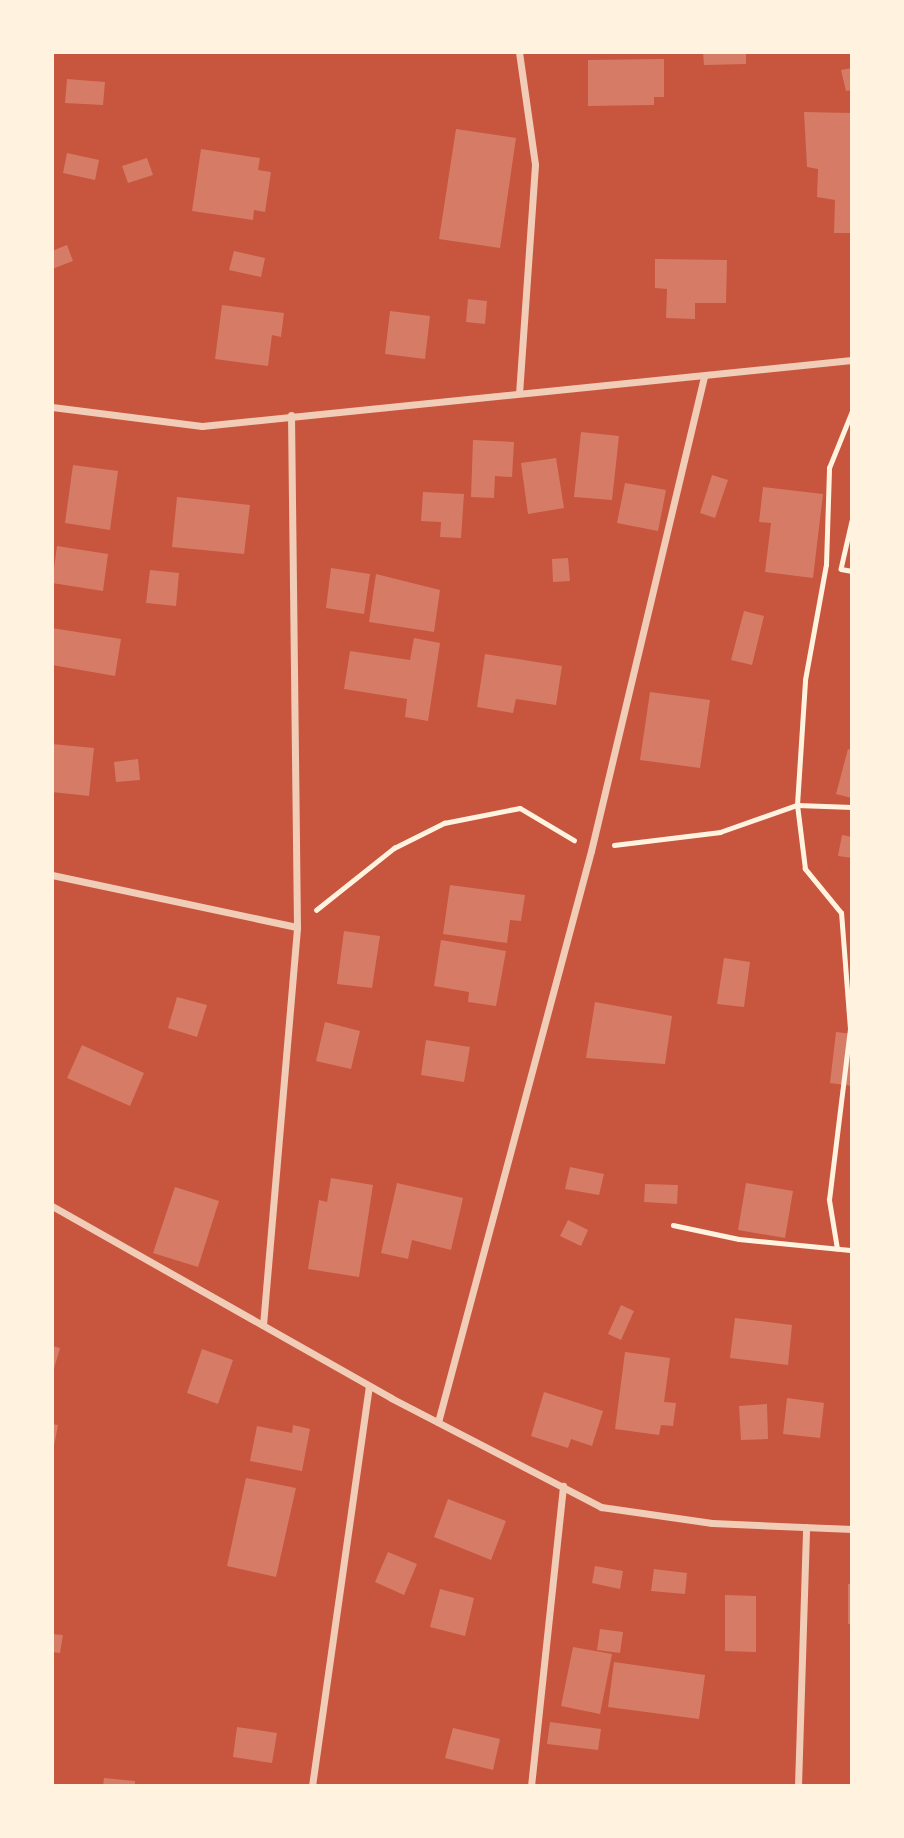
<!DOCTYPE html>
<style>
body{margin:0}
#map{position:relative;width:904px;height:1838px;overflow:hidden;background:#c8553d;font-family:"Zilla Slab",serif}
div>[style]{position:absolute}
.building>*{inset:0;background:#d67c66}
.path>*{height:4.5px;margin:-2.25px;padding:0 2.25px;transform-origin:2.25px;border-radius:2.25px;background:#fff3e0}
.minor>*{height:7px;margin:-3.5px;padding:0 3.5px;transform-origin:3.5px;border-radius:3.5px;background:#f1ccb7}
span{translate:-50% -50%;white-space:nowrap;text-align:center;line-height:1.15;-webkit-text-stroke:7px #fff3e0;paint-order:stroke}
.frame{position:absolute;inset:0;border:54px solid #fff3e0;pointer-events:none}
</style>
<div id="map">
<div class="building">
<i style="clip-path:polygon(703px 52px,746px 52px,746px 64px,704px 65px)"></i>
<i style="clip-path:polygon(664px 59px,664px 97px,654px 97px,654px 105px,588px 106px,588px 60px)"></i>
<i style="clip-path:polygon(852px 68px,852px 90px,846px 91px,841px 70px)"></i>
<i style="clip-path:polygon(67px 79px,105px 82px,103px 105px,65px 103px)"></i>
<i style="clip-path:polygon(804px 112px,852px 113px,852px 233px,834px 233px,835px 200px,817px 197px,818px 169px,807px 167px)"></i>
<i style="clip-path:polygon(456px 129px,516px 138px,500px 248px,439px 239px)"></i>
<i style="clip-path:polygon(201px 149px,260px 158px,258px 170px,271px 172px,265px 212px,254px 210px,253px 220px,192px 211px)"></i>
<i style="clip-path:polygon(67px 153px,99px 160px,95px 180px,63px 173px)"></i>
<i style="clip-path:polygon(147px 158px,153px 175px,128px 183px,122px 166px)"></i>
<i style="clip-path:polygon(67px 245px,73px 261px,52px 269px,52px 251px)"></i>
<i style="clip-path:polygon(234px 251px,265px 258px,261px 277px,229px 270px)"></i>
<i style="clip-path:polygon(655px 259px,727px 260px,726px 303px,695px 303px,695px 319px,666px 318px,667px 289px,655px 288px)"></i>
<i style="clip-path:polygon(468px 299px,487px 301px,485px 324px,466px 322px)"></i>
<i style="clip-path:polygon(222px 305px,284px 313px,281px 337px,272px 335px,268px 366px,215px 359px)"></i>
<i style="clip-path:polygon(390px 311px,430px 316px,425px 359px,385px 354px)"></i>
<i style="clip-path:polygon(581px 432px,619px 436px,612px 500px,574px 497px)"></i>
<i style="clip-path:polygon(473px 440px,514px 442px,512px 477px,495px 476px,494px 498px,471px 497px)"></i>
<i style="clip-path:polygon(556px 458px,564px 508px,528px 514px,521px 463px)"></i>
<i style="clip-path:polygon(73px 465px,118px 471px,110px 530px,65px 523px)"></i>
<i style="clip-path:polygon(712px 475px,728px 480px,715px 518px,700px 513px)"></i>
<i style="clip-path:polygon(625px 483px,666px 490px,658px 531px,617px 523px)"></i>
<i style="clip-path:polygon(763px 487px,823px 494px,813px 578px,765px 572px,771px 523px,759px 522px)"></i>
<i style="clip-path:polygon(423px 492px,464px 494px,461px 538px,440px 537px,441px 522px,421px 521px)"></i>
<i style="clip-path:polygon(177px 497px,250px 505px,244px 554px,172px 547px)"></i>
<i style="clip-path:polygon(57px 546px,108px 554px,103px 591px,52px 583px)"></i>
<i style="clip-path:polygon(568px 558px,570px 581px,553px 582px,552px 559px)"></i>
<i style="clip-path:polygon(331px 568px,370px 574px,364px 614px,326px 608px)"></i>
<i style="clip-path:polygon(150px 570px,179px 573px,176px 606px,146px 603px)"></i>
<i style="clip-path:polygon(376px 574px,440px 590px,434px 632px,369px 622px)"></i>
<i style="clip-path:polygon(744px 611px,764px 616px,752px 665px,731px 660px)"></i>
<i style="clip-path:polygon(52px 628px,121px 639px,115px 676px,52px 665px)"></i>
<i style="clip-path:polygon(414px 638px,440px 643px,428px 721px,405px 717px,407px 699px,344px 689px,350px 651px,410px 660px)"></i>
<i style="clip-path:polygon(485px 654px,562px 666px,556px 705px,516px 699px,513px 713px,477px 707px)"></i>
<i style="clip-path:polygon(650px 692px,710px 700px,700px 768px,640px 760px)"></i>
<i style="clip-path:polygon(52px 744px,94px 748px,89px 796px,52px 792px)"></i>
<i style="clip-path:polygon(848px 749px,852px 750px,852px 798px,836px 794px)"></i>
<i style="clip-path:polygon(138px 759px,140px 780px,116px 782px,114px 762px)"></i>
<i style="clip-path:polygon(842px 835px,852px 837px,852px 858px,838px 856px)"></i>
<i style="clip-path:polygon(450px 885px,525px 895px,521px 921px,510px 920px,507px 943px,443px 934px)"></i>
<i style="clip-path:polygon(344px 931px,380px 936px,372px 988px,337px 984px)"></i>
<i style="clip-path:polygon(441px 940px,506px 951px,496px 1006px,468px 1002px,469px 992px,434px 986px)"></i>
<i style="clip-path:polygon(724px 958px,750px 962px,744px 1007px,717px 1004px)"></i>
<i style="clip-path:polygon(177px 997px,207px 1005px,197px 1037px,168px 1028px)"></i>
<i style="clip-path:polygon(595px 1002px,672px 1016px,665px 1064px,586px 1058px)"></i>
<i style="clip-path:polygon(325px 1022px,360px 1031px,351px 1069px,316px 1061px)"></i>
<i style="clip-path:polygon(836px 1032px,852px 1034px,852px 1086px,830px 1083px)"></i>
<i style="clip-path:polygon(426px 1040px,470px 1047px,464px 1082px,421px 1075px)"></i>
<i style="clip-path:polygon(82px 1045px,144px 1073px,130px 1106px,67px 1078px)"></i>
<i style="clip-path:polygon(570px 1167px,604px 1174px,599px 1195px,565px 1189px)"></i>
<i style="clip-path:polygon(331px 1178px,373px 1185px,359px 1277px,308px 1269px,319px 1200px,327px 1202px)"></i>
<i style="clip-path:polygon(397px 1183px,463px 1198px,451px 1250px,412px 1240px,408px 1259px,381px 1253px)"></i>
<i style="clip-path:polygon(746px 1183px,793px 1191px,785px 1238px,738px 1230px)"></i>
<i style="clip-path:polygon(645px 1184px,678px 1185px,677px 1204px,644px 1202px)"></i>
<i style="clip-path:polygon(175px 1187px,219px 1201px,198px 1267px,153px 1253px)"></i>
<i style="clip-path:polygon(568px 1220px,588px 1230px,581px 1246px,560px 1236px)"></i>
<i style="clip-path:polygon(621px 1305px,634px 1311px,621px 1340px,608px 1334px)"></i>
<i style="clip-path:polygon(735px 1318px,792px 1325px,788px 1365px,730px 1358px)"></i>
<i style="clip-path:polygon(52px 1346px,60px 1348px,53px 1372px,52px 1372px)"></i>
<i style="clip-path:polygon(202px 1349px,233px 1360px,218px 1404px,187px 1393px)"></i>
<i style="clip-path:polygon(625px 1352px,670px 1358px,664px 1402px,676px 1403px,673px 1426px,661px 1425px,659px 1435px,615px 1429px)"></i>
<i style="clip-path:polygon(544px 1392px,603px 1411px,592px 1446px,571px 1439px,568px 1448px,531px 1436px)"></i>
<i style="clip-path:polygon(787px 1398px,824px 1403px,820px 1438px,783px 1434px)"></i>
<i style="clip-path:polygon(767px 1404px,768px 1439px,741px 1440px,739px 1406px)"></i>
<i style="clip-path:polygon(52px 1424px,58px 1425px,54px 1446px,52px 1446px)"></i>
<i style="clip-path:polygon(293px 1425px,310px 1429px,302px 1471px,250px 1461px,257px 1426px,292px 1433px)"></i>
<i style="clip-path:polygon(246px 1478px,296px 1488px,276px 1577px,227px 1566px)"></i>
<i style="clip-path:polygon(448px 1499px,506px 1521px,491px 1560px,434px 1537px)"></i>
<i style="clip-path:polygon(388px 1552px,417px 1564px,404px 1595px,375px 1582px)"></i>
<i style="clip-path:polygon(595px 1566px,623px 1571px,620px 1589px,592px 1583px)"></i>
<i style="clip-path:polygon(654px 1569px,687px 1573px,685px 1594px,651px 1591px)"></i>
<i style="clip-path:polygon(848px 1584px,852px 1584px,852px 1624px,848px 1624px)"></i>
<i style="clip-path:polygon(440px 1589px,474px 1598px,465px 1636px,430px 1627px)"></i>
<i style="clip-path:polygon(725px 1595px,756px 1596px,756px 1652px,725px 1651px)"></i>
<i style="clip-path:polygon(600px 1629px,623px 1632px,620px 1653px,597px 1650px)"></i>
<i style="clip-path:polygon(52px 1634px,63px 1635px,60px 1653px,52px 1652px)"></i>
<i style="clip-path:polygon(573px 1647px,612px 1654px,600px 1714px,561px 1706px)"></i>
<i style="clip-path:polygon(614px 1662px,705px 1675px,699px 1719px,608px 1707px)"></i>
<i style="clip-path:polygon(550px 1722px,601px 1729px,598px 1750px,547px 1744px)"></i>
<i style="clip-path:polygon(237px 1727px,277px 1733px,272px 1763px,233px 1757px)"></i>
<i style="clip-path:polygon(453px 1728px,500px 1739px,493px 1770px,445px 1758px)"></i>
<i style="clip-path:polygon(104px 1778px,135px 1781px,135px 1786px,103px 1786px)"></i>
</div>
<div class="path">
<i style="left:852px;top:521px;width:49px;rotate:102.9deg"></i>
<i style="left:841px;top:569px;width:11px;rotate:10deg"></i>
<i style="left:614px;top:845px;width:107px;rotate:-7deg"></i>
<i style="left:720px;top:832px;width:82px;rotate:-19.3deg"></i>
<i style="left:797px;top:805px;width:55px;rotate:2.1deg"></i>
<i style="left:316px;top:910px;width:100px;rotate:-38.5deg"></i>
<i style="left:394px;top:848px;width:56px;rotate:-26.6deg"></i>
<i style="left:444px;top:823px;width:77px;rotate:-11.2deg"></i>
<i style="left:520px;top:808px;width:63px;rotate:30.7deg"></i>
<i style="left:673px;top:1225px;width:67px;rotate:12deg"></i>
<i style="left:739px;top:1239px;width:114px;rotate:5.6deg"></i>
<i style="left:837px;top:1249px;width:50px;rotate:-99.3deg"></i>
<i style="left:829px;top:1200px;width:172px;rotate:-83deg"></i>
<i style="left:850px;top:1029px;width:116px;rotate:-94.4deg"></i>
<i style="left:841px;top:913px;width:57px;rotate:-129.3deg"></i>
<i style="left:805px;top:869px;width:64px;rotate:-97.1deg"></i>
<i style="left:797px;top:805px;width:125px;rotate:-86.3deg"></i>
<i style="left:805px;top:680px;width:117px;rotate:-79.7deg"></i>
<i style="left:826px;top:565px;width:97px;rotate:-88.2deg"></i>
<i style="left:829px;top:468px;width:61px;rotate:-68deg"></i>
</div>
<div class="minor">
<i style="left:519px;top:52px;width:114px;rotate:81.9deg"></i>
<i style="left:535px;top:165px;width:228px;rotate:94deg"></i>
<i style="left:52px;top:407px;width:151px;rotate:7.2deg"></i>
<i style="left:202px;top:426px;width:653px;rotate:-5.8deg"></i>
<i style="left:52px;top:875px;width:250px;rotate:12deg"></i>
<i style="left:297px;top:927px;width:512px;rotate:-90.67deg"></i>
<i style="left:52px;top:1206px;width:390px;rotate:29.5deg"></i>
<i style="left:391px;top:1398px;width:237px;rotate:27.4deg"></i>
<i style="left:601px;top:1507px;width:112px;rotate:8.2deg"></i>
<i style="left:712px;top:1523px;width:140px;rotate:2.5deg"></i>
<i style="left:263px;top:1325px;width:399px;rotate:-85.1deg"></i>
<i style="left:438px;top:1422px;width:591px;rotate:-75deg"></i>
<i style="left:591px;top:851px;width:488px;rotate:-76.6deg"></i>
<i style="left:312px;top:1786px;width:404px;rotate:-81.9deg"></i>
<i style="left:531px;top:1786px;width:302px;rotate:-83.9deg"></i>
<i style="left:798px;top:1786px;width:259px;rotate:-88.2deg"></i>
</div>
<div class="frame"></div>
</div>
